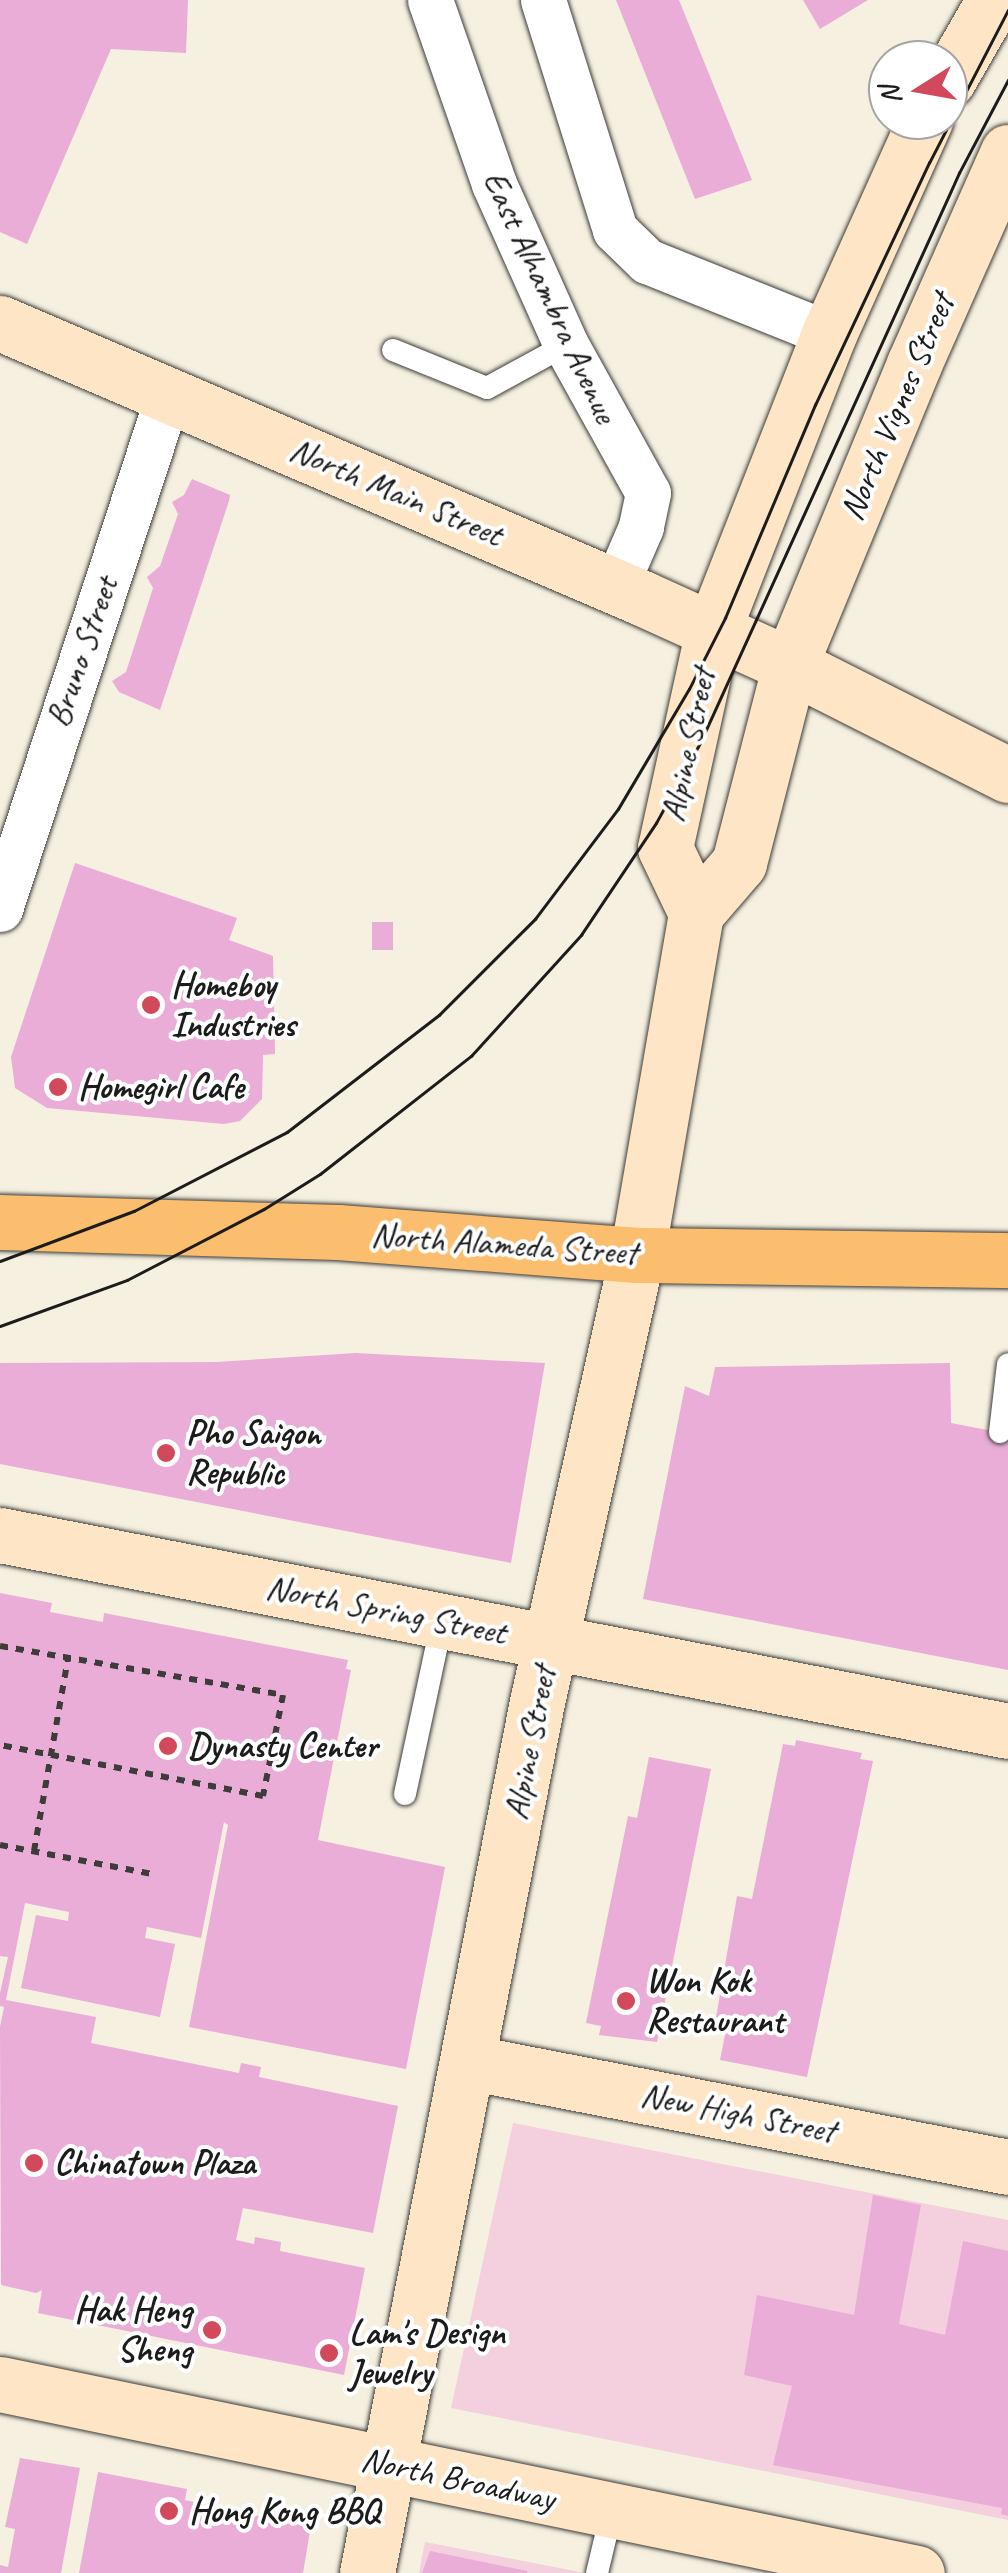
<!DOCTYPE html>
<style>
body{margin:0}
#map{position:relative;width:1008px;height:2573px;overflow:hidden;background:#f5f0e0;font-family:Caveat,sans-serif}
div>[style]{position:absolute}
.built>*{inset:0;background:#f4cfdd}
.building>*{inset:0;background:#e9add7}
.path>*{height:6px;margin-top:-3px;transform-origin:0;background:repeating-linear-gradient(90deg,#3d3c39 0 8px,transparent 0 16px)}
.roads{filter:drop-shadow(0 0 2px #3d3c39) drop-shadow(0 0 2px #3d3c39)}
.lane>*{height:22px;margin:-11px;padding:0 11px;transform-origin:11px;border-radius:11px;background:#fff}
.street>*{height:45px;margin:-22.5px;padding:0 22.5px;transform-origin:22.5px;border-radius:22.5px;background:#fff}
.secondary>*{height:55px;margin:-27.5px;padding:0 27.5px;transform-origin:27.5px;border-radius:27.5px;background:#fde5c5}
.primary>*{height:55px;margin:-27.5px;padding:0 27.5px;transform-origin:27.5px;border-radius:27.5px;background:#fbbd6e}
.tram>*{height:2.5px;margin:-1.25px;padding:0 1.25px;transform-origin:1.25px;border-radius:1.25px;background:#1c1c1c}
.dots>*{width:28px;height:28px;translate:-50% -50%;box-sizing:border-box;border:5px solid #fff;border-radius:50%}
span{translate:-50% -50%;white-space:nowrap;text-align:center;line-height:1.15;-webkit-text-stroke:8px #fff;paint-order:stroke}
.street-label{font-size:35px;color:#1c1c1c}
.poi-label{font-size:35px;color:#1c1c1c;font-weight:700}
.left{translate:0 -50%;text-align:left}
.right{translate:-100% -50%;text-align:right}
.north{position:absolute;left:868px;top:40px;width:100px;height:100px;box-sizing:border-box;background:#fff;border:2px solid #a4a4a4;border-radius:50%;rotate:259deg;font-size:28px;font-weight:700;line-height:40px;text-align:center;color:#1c1c1c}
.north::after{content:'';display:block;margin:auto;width:35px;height:45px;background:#d1495b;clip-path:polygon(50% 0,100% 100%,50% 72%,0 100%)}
</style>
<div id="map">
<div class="built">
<i style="clip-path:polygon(513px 2123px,1008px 2220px,1008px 2520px,451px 2408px)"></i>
<i style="clip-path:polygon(425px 2542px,585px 2573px,419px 2573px)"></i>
</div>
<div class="building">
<i style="clip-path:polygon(0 0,188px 0,186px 53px,111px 49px,27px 244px,0 232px)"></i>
<i style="clip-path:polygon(616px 0,679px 0,752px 180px,695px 199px)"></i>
<i style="clip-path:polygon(803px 0,868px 0,820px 29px)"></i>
<i style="clip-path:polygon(192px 479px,230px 495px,229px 501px,160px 710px,119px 692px,112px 681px,126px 672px,153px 588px,147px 577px,160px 566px,178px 514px,172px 502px,184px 495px)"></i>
<i style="clip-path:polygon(75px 863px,237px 918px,229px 940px,273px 956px,275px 1054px,263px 1055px,262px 1099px,240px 1121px,224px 1124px,47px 1108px,15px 1088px,11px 1057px)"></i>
<i style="clip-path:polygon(372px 922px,393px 922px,393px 950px,372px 950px)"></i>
<i style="clip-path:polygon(356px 1353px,545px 1363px,511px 1563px,0 1464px,0 1363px,216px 1362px)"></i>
<i style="clip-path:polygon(950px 1363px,951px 1423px,1008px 1434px,1008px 1670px,643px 1599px,685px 1386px,709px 1396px,715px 1367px)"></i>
<i style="clip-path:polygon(0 1593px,52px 1603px,50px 1612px,103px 1622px,104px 1613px,348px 1660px,346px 1669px,351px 1670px,318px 1840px,445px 1867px,406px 2069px,189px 2027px,228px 1825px,224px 1822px,201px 1938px,147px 1927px,145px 1938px,175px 1944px,160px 2017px,21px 1988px,36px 1915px,68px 1921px,69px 1912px,25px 1903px,6px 2000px,96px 2017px,91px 2043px,239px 2073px,241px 2063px,261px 2067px,259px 2077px,398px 2106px,373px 2233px,243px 2208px,236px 2240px,254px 2244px,255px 2237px,281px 2242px,280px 2251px,365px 2268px,344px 2375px,38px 2313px,42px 2290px,36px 2293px,1px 2285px,0 2027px,4px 2007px,0 2006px,0 1993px,8px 1957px,0 1956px)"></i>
<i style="clip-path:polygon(796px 1740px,862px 1753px,860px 1759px,873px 1761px,807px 2077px,720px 2060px,727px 2025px,715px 2023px,737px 1896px,752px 1899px,783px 1744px,795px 1746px)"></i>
<i style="clip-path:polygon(649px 1757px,711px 1769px,657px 2042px,599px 2035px,601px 2026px,586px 2023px,628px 1816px,637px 1818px)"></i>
<i style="clip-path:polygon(873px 2195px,921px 2205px,899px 2324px,945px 2335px,963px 2241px,1008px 2251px,1008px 2516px,1001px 2514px,1002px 2508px,773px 2465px,792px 2386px,744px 2375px,757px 2295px,854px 2315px)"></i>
<i style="clip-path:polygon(20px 2458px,80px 2468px,61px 2573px,0 2573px,0 2565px,8px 2567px,15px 2529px,5px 2527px)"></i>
<i style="clip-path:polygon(98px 2472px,187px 2489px,185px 2500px,273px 2519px,276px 2505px,313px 2513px,303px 2573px,79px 2573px)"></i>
<i style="clip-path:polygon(430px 2551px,527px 2571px,527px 2573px,422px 2573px)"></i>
</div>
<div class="path">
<i style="left:0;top:1646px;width:287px;rotate:9.8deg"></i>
<i style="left:283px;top:1695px;width:103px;rotate:101.2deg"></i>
<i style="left:263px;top:1796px;width:268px;rotate:-169deg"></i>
<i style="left:0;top:1845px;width:155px;rotate:10.8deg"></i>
<i style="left:34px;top:1851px;width:196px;rotate:-80deg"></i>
</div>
<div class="roads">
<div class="lane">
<i style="left:393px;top:350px;width:101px;rotate:22deg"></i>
<i style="left:487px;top:388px;width:90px;rotate:-28.6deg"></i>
<i style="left:1000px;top:1432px;width:68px;rotate:-83.3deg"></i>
<i style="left:405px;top:1794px;width:176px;rotate:-77.9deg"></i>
<i style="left:597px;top:2573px;width:65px;rotate:-76.6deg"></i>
</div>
<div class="street">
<i style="left:430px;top:0;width:195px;rotate:70.8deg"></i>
<i style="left:494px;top:184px;width:176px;rotate:65.9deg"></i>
<i style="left:566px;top:345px;width:169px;rotate:61deg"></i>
<i style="left:648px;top:493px;width:35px;rotate:102deg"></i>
<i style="left:641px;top:527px;width:65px;rotate:113.4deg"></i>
<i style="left:543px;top:0;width:241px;rotate:72.6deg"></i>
<i style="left:615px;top:230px;width:45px;rotate:44.1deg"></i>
<i style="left:647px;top:261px;width:196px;rotate:21.9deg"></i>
<i style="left:0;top:909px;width:541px;rotate:-71.9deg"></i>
</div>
<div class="secondary">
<i style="left:948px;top:80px;width:92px;rotate:-60.1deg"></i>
<i style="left:0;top:323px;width:698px;rotate:23.19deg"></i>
<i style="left:642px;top:598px;width:162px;rotate:24.4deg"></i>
<i style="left:790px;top:665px;width:244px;rotate:26.8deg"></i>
<i style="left:696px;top:913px;width:72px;rotate:-115.5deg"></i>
<i style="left:665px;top:848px;width:223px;rotate:-77.6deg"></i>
<i style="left:713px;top:630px;width:318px;rotate:-68.6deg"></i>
<i style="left:829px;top:334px;width:235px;rotate:-65.8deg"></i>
<i style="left:0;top:1535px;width:1027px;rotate:11deg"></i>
<i style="left:468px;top:2062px;width:550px;rotate:11deg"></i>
<i style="left:0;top:2384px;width:936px;rotate:11.65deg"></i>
<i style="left:367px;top:2573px;width:887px;rotate:-78.96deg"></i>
<i style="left:537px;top:1702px;width:458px;rotate:-77.4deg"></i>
<i style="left:637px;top:1255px;width:347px;rotate:-80.2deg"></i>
<i style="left:696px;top:913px;width:66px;rotate:-49.3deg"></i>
<i style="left:739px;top:863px;width:204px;rotate:-75.6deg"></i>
<i style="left:790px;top:665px;width:326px;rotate:-67.6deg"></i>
<i style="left:914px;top:364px;width:232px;rotate:-66.1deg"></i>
</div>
<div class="primary">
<i style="left:0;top:1222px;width:338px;rotate:1.7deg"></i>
<i style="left:338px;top:1232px;width:300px;rotate:4.4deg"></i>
<i style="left:637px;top:1255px;width:371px;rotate:0.8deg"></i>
</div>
</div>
<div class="tram">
<i style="left:0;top:1261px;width:143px;rotate:-20.5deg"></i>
<i style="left:134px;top:1211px;width:172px;rotate:-27.3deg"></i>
<i style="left:287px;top:1132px;width:192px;rotate:-37.6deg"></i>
<i style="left:439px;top:1015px;width:136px;rotate:-45deg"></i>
<i style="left:535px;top:919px;width:138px;rotate:-53deg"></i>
<i style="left:618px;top:809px;width:139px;rotate:-59.4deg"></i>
<i style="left:689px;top:689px;width:80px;rotate:-63.1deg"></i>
<i style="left:725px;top:618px;width:231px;rotate:-67.1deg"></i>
<i style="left:815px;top:405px;width:268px;rotate:-64.8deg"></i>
<i style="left:929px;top:163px;width:172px;rotate:-62.7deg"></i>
<i style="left:0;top:1326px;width:135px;rotate:-19.9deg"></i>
<i style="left:127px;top:1280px;width:154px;rotate:-27.4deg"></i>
<i style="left:264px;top:1209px;width:66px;rotate:-32deg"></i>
<i style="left:320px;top:1174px;width:192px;rotate:-38deg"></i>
<i style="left:471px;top:1056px;width:164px;rotate:-47.7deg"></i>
<i style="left:581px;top:935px;width:135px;rotate:-56.2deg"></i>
<i style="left:656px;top:823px;width:91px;rotate:-61.2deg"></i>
<i style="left:700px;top:743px;width:626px;rotate:-65.56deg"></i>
<i style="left:959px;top:173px;width:105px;rotate:-62.2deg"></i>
</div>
<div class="dots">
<i style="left:151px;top:1005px;background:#d1495b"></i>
<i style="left:58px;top:1087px;background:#d1495b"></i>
<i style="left:166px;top:1453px;background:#d1495b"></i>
<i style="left:168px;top:1746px;background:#d1495b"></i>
<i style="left:626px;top:2001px;background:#d1495b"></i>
<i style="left:34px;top:2163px;background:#d1495b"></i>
<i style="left:212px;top:2330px;background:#d1495b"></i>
<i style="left:329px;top:2353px;background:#d1495b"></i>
<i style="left:169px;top:2511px;background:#d1495b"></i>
</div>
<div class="street-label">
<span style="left:550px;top:297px;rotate:65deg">East Alhambra Avenue</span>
<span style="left:897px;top:407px;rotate:-67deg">North Vignes Street</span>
<span style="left:396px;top:492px;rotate:23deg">North Main Street</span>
<span style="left:82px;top:652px;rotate:-71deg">Bruno Street</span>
<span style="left:688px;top:745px;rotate:-78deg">Alpine Street</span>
<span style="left:504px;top:1244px;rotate:4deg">North Alameda Street</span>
<span style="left:386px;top:1610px;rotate:11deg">North Spring Street</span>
<span style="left:530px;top:1743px;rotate:-79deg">Alpine Street</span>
<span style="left:738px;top:2113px;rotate:11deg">New High Street</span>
<span style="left:458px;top:2479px;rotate:12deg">North Broadway</span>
</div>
<div class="poi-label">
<span class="left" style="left:171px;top:1005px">Homeboy<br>Industries</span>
<span class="left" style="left:78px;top:1087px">Homegirl Cafe</span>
<span class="left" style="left:186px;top:1453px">Pho Saigon<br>Republic</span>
<span class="left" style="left:188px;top:1746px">Dynasty Center</span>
<span class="left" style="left:646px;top:2001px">Won Kok<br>Restaurant</span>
<span class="left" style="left:54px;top:2163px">Chinatown Plaza</span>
<span class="right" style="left:192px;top:2330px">Hak Heng<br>Sheng</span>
<span class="left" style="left:349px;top:2353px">Lam's Design<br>Jewelry</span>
<span class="left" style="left:189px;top:2511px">Hong Kong BBQ</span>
</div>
<div class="north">N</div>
</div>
